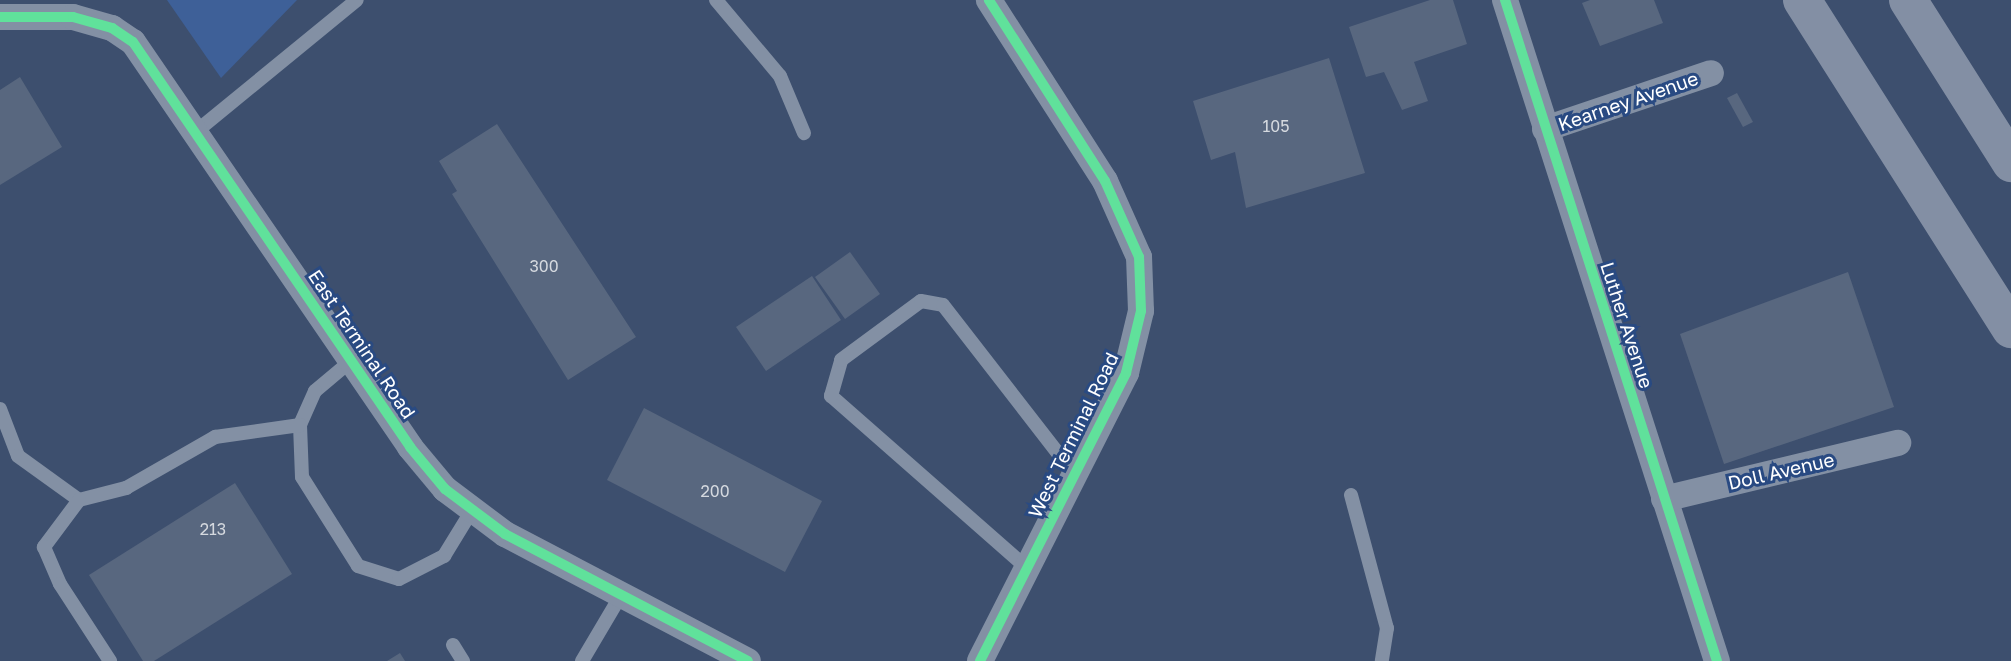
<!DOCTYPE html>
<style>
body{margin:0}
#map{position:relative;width:2011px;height:661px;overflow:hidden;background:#3d4f6e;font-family:"Golos Text",sans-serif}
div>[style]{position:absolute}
.green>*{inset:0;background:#3e6098}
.building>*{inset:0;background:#58677f}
.lane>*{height:14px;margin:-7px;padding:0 7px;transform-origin:7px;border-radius:7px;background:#8390a4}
.street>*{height:26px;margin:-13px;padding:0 13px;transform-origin:13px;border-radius:13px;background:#8390a4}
.highway>*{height:38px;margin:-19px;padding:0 19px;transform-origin:19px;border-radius:19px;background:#838fa4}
.cycleway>*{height:10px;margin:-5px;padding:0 5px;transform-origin:5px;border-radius:5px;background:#60e19b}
span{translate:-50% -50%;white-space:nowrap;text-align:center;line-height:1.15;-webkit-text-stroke:6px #294a82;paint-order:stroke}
.number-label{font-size:16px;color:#d5d9df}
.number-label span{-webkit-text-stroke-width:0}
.street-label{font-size:19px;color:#fff}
</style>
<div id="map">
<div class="green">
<i style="clip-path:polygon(167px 0,297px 0,221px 78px)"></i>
</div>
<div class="building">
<i style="clip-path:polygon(1430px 0,1453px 0,1467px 44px,1414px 62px,1428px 101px,1402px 110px,1384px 72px,1366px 77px,1349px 27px)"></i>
<i style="clip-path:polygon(1590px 0,1654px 0,1663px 23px,1600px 46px,1582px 3px)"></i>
<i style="clip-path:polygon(1329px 58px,1365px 173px,1246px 208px,1235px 152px,1211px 160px,1193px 101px)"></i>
<i style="clip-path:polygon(20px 77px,62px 147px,0 185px,0 90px)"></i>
<i style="clip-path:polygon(1737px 93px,1753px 122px,1743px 127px,1727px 98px)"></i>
<i style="clip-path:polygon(497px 124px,636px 337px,568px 380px,452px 194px,457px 191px,439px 161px)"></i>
<i style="clip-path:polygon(850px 252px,880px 294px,845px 319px,815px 277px)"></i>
<i style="clip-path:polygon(1848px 272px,1894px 407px,1724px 464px,1680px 334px)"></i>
<i style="clip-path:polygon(812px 276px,841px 320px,766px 371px,736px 327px)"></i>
<i style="clip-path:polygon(644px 408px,822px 501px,785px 572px,607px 480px)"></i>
<i style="clip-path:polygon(235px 483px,292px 574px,154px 661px,143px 661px,89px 575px)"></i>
<i style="clip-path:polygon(400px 653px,405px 661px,387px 661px)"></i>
</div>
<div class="lane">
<i style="left:716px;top:0;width:99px;rotate:49.9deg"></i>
<i style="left:780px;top:76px;width:62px;rotate:67.2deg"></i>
<i style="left:198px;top:130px;width:205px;rotate:-39.3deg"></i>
<i style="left:352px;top:360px;width:48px;rotate:140deg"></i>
<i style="left:315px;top:391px;width:37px;rotate:114deg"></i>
<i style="left:300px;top:425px;width:52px;rotate:87.8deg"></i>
<i style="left:302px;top:477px;width:105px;rotate:57.8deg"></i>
<i style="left:358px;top:566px;width:43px;rotate:17.6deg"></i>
<i style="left:399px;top:579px;width:51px;rotate:-27.1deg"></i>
<i style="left:444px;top:556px;width:52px;rotate:-58.5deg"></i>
<i style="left:0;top:409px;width:50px;rotate:69deg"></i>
<i style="left:18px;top:456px;width:75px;rotate:35.8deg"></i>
<i style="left:79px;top:500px;width:49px;rotate:-14.3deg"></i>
<i style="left:126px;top:488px;width:103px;rotate:-29.8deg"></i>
<i style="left:215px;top:437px;width:86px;rotate:-8deg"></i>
<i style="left:1351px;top:495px;width:138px;rotate:74.9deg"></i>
<i style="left:1387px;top:628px;width:33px;rotate:99deg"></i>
<i style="left:79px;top:500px;width:59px;rotate:126.7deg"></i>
<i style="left:44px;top:547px;width:40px;rotate:66.6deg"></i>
<i style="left:60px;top:584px;width:92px;rotate:57deg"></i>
<i style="left:1027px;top:568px;width:261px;rotate:-138.7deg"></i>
<i style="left:831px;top:396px;width:37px;rotate:-74deg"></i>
<i style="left:841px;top:360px;width:99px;rotate:-36.4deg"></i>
<i style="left:921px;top:301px;width:22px;rotate:10deg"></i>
<i style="left:943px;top:305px;width:214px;rotate:52.2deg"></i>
<i style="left:453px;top:645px;width:19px;rotate:58deg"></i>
<i style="left:582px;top:661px;width:77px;rotate:-59.4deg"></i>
</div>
<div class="street">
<i style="left:1505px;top:0;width:694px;rotate:72.22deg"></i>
<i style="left:0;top:17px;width:73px"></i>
<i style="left:73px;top:17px;width:41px;rotate:15.8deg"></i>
<i style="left:112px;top:28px;width:25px;rotate:34deg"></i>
<i style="left:133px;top:42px;width:491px;rotate:55.6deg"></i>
<i style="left:410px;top:447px;width:55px;rotate:50.2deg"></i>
<i style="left:445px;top:489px;width:75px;rotate:36.9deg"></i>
<i style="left:505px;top:534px;width:274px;rotate:27.6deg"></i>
<i style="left:1545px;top:129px;width:175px;rotate:-18.6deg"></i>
<i style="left:1664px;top:499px;width:241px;rotate:-13.5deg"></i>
<i style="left:980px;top:661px;width:323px;rotate:-63.1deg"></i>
<i style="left:1126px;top:373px;width:64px;rotate:-76.4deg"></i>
<i style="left:1141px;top:311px;width:54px;rotate:-92.1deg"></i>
<i style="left:1139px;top:257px;width:83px;rotate:-114.1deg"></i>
<i style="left:1105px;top:181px;width:215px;rotate:-122.7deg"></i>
</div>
<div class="highway">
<i style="left:1802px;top:0;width:390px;rotate:57.6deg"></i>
<i style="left:1908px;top:0;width:193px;rotate:57.7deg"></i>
</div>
<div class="cycleway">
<i style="left:1505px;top:0;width:694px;rotate:72.22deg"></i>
<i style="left:0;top:17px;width:73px"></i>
<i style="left:73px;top:17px;width:41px;rotate:15.8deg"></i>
<i style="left:112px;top:28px;width:25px;rotate:34deg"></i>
<i style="left:133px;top:42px;width:491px;rotate:55.6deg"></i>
<i style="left:410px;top:447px;width:55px;rotate:50.2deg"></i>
<i style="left:445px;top:489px;width:75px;rotate:36.9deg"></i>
<i style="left:505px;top:534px;width:274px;rotate:27.6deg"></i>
<i style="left:980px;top:661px;width:323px;rotate:-63.1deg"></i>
<i style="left:1126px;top:373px;width:64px;rotate:-76.4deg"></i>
<i style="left:1141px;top:311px;width:54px;rotate:-92.1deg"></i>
<i style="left:1139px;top:257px;width:83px;rotate:-114.1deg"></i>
<i style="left:1105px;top:181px;width:215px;rotate:-122.7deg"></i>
</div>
<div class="number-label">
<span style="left:1276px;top:126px">105</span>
<span style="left:544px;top:266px">300</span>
<span style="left:715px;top:491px">200</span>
<span style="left:213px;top:529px">213</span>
</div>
<div class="street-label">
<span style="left:1628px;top:101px;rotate:-19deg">Kearney Avenue</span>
<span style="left:1627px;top:325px;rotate:72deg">Luther Avenue</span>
<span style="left:362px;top:344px;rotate:56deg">East Terminal Road</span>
<span style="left:1073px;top:435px;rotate:-64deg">West Terminal Road</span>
<span style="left:1781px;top:471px;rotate:-13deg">Doll Avenue</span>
</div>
</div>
